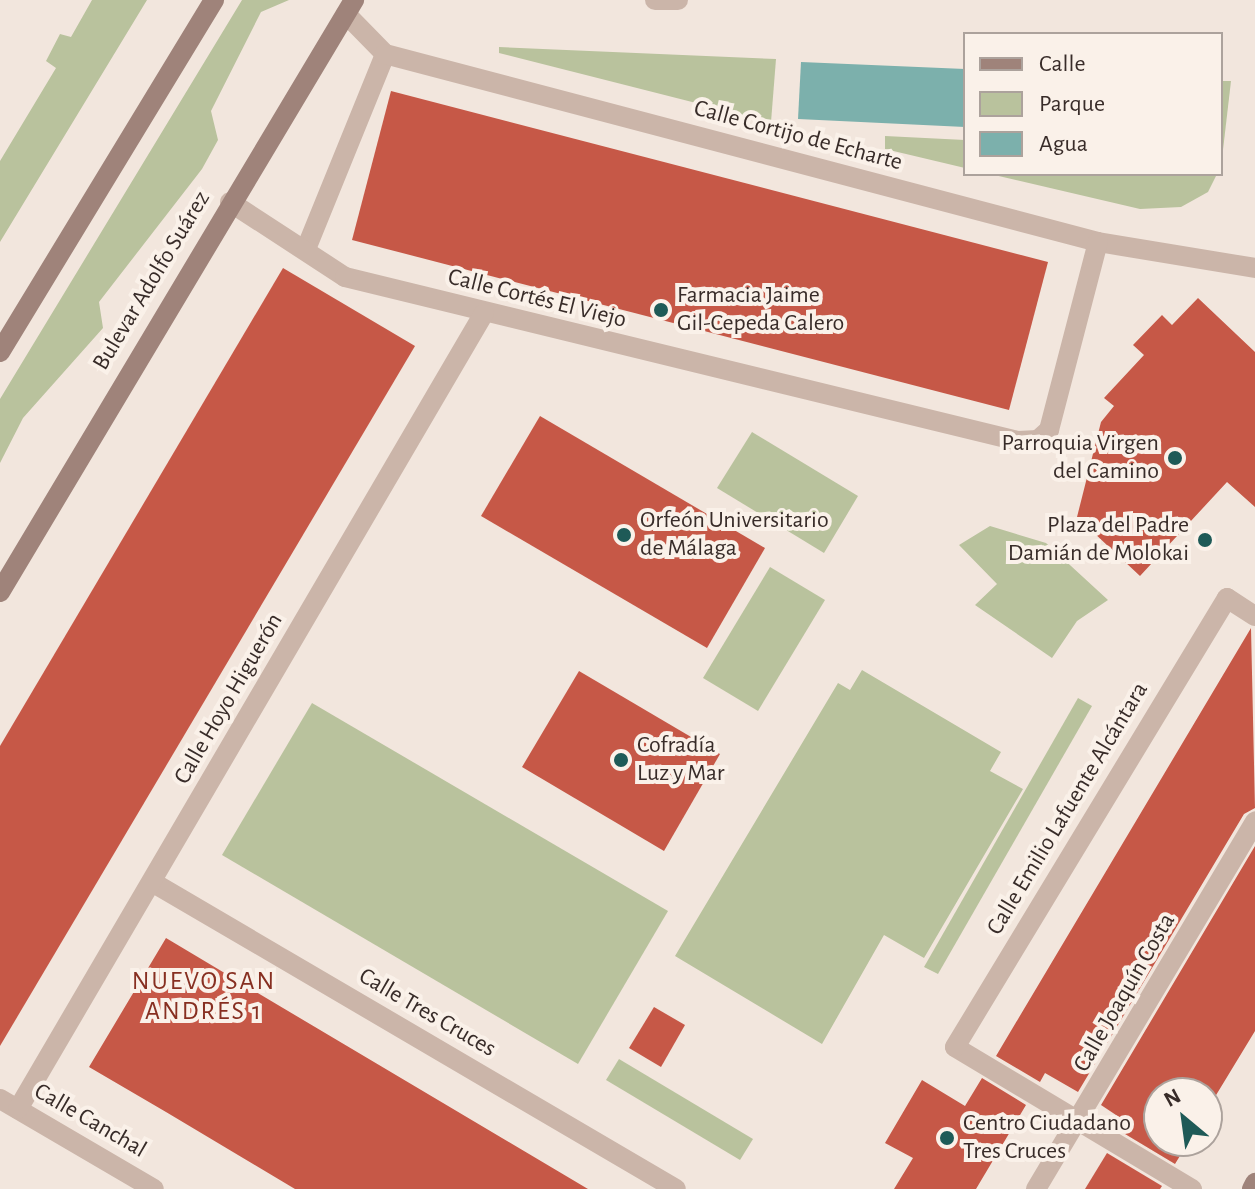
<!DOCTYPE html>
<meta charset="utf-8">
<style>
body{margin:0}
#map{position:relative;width:1255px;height:1189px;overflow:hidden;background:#f2e6dd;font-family:"Alegreya Sans",sans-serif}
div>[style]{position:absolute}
.green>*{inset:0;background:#b9c29d}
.water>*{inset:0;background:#7cb0ac}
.building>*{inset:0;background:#c65847}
.lane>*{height:20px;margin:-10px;padding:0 10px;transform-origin:10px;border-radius:10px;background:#cbb5a9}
.street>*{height:20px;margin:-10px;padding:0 10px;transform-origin:10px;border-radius:10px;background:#cbb5a9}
.secondary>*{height:20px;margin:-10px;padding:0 10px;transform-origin:10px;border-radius:10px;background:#9f837a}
.dots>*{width:22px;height:22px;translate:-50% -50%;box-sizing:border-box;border:4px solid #faf1e9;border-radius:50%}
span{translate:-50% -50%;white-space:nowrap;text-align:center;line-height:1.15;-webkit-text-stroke:8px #faf1e9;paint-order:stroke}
.street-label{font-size:24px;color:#382c29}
.poi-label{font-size:24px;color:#382c29}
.left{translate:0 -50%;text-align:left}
.right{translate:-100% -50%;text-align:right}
.neighbourhood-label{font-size:26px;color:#872f21;letter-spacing:2px}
.legend{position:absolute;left:963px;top:32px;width:260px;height:144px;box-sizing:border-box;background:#faf1e9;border:2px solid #aca29c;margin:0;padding:10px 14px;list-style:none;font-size:24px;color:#382c29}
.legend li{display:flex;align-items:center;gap:16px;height:40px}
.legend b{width:40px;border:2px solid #aca29c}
.north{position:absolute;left:1143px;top:1077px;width:80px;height:80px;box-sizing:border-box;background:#faf1e9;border:2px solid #aca29c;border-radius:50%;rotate:331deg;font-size:22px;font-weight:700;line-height:32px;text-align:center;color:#382c29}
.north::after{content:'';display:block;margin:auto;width:28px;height:36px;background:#1e5a57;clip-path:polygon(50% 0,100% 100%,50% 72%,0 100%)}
</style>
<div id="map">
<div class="green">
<i style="clip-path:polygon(92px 0,147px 0,0 242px,0 161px,56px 68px,46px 61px,60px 34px,71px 37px)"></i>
<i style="clip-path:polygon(242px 0,289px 0,261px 12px,211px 111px,218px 140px,202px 169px,99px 302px,103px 328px,23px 418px,0 463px,0 399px)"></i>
<i style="clip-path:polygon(499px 47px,776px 59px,771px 122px,499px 53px)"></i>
<i style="clip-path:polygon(1221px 81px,1231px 81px,1221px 167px)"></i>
<i style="clip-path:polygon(885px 136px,965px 140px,965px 168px,885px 149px)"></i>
<i style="clip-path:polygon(990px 174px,1217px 174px,1208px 192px,1181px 207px,1140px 209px)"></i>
<i style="clip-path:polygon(752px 432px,858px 496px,824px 553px,717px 488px)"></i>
<i style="clip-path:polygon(990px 526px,1046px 543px,1108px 600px,1077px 621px,1052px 658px,975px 605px,997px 584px,959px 545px)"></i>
<i style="clip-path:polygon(770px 567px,825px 600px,758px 711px,703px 678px)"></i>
<i style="clip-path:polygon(862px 670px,1001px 752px,990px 771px,1023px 789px,924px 958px,884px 935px,822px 1044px,675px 956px,838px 683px,850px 690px)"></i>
<i style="clip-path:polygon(1078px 698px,1092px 706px,938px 974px,924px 967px)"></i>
<i style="clip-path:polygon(312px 703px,668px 911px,578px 1064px,222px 855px)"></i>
<i style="clip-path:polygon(619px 1059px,753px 1139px,740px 1160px,606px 1080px)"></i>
</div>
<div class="water">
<i style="clip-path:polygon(801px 62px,965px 69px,965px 127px,798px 119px)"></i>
</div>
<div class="building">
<i style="clip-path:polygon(391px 91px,1048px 262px,1009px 410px,352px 240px)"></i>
<i style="clip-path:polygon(283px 268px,415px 346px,0 1046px,0 746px)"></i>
<i style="clip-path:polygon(1198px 298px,1255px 352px,1255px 507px,1227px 482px,1140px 576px,1077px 517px,1101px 422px,1114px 406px,1104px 398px,1144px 355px,1133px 345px,1162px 315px,1172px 325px)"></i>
<i style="clip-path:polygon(540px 416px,765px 548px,707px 648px,481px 516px)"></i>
<i style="clip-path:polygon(1251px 628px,1255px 808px,1244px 814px,1078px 1092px,1045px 1073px,1040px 1082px,996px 1056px)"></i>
<i style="clip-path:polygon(579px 671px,720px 754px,664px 851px,522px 767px)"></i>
<i style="clip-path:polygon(1255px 846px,1255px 1031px,1207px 1110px,1207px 1093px,1159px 1093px,1159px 1141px,1189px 1141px,1175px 1164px,1120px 1131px,1125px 1121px,1101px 1105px)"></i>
<i style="clip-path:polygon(166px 938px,283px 1008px,588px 1189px,295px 1189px,166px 1112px,89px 1067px)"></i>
<i style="clip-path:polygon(654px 1007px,685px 1025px,661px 1067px,629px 1048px)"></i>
<i style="clip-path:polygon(982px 1078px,1026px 1105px,976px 1189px,894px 1189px,913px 1158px,885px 1143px,922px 1080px,965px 1106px)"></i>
<i style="clip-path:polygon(1107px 1153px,1162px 1186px,1160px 1189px,1085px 1189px)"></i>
</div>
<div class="lane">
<i style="left:306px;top:249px;width:210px;rotate:-67.9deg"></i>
</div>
<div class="street">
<i style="left:655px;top:0;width:23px"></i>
<i style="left:346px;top:14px;width:56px;rotate:45.7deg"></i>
<i style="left:385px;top:54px;width:737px;rotate:14.77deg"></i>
<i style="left:1098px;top:242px;width:159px;rotate:9.4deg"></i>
<i style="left:230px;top:202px;width:137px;rotate:33.1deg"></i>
<i style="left:345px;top:277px;width:693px;rotate:13.7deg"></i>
<i style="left:1018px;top:441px;width:20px;rotate:-3deg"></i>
<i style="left:1038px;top:440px;width:15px;rotate:-42deg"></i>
<i style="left:1049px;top:430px;width:194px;rotate:-75.4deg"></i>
<i style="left:152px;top:882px;width:607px;rotate:30.37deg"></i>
<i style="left:0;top:1099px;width:178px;rotate:30.3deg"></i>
<i style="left:18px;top:1109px;width:922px;rotate:-59.65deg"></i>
<i style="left:1036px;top:1189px;width:428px;rotate:-59.2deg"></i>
<i style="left:1192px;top:1189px;width:276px;rotate:-149.1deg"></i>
<i style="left:955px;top:1047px;width:525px;rotate:-58.79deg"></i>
<i style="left:1227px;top:598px;width:33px;rotate:33deg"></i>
</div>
<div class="secondary">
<i style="left:0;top:352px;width:412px;rotate:-58.7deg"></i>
<i style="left:0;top:592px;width:690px;rotate:-59.12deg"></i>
<i style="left:1252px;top:1189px;width:7px;rotate:-63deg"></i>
</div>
<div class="dots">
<i style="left:661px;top:310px;background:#1e5a57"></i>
<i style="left:1175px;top:458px;background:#1e5a57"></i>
<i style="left:624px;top:535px;background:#1e5a57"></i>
<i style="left:1205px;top:540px;background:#1e5a57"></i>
<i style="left:621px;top:760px;background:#1e5a57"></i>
<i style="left:947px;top:1138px;background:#1e5a57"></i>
</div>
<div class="street-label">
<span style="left:798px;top:136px;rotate:15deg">Calle Cortijo de Echarte</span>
<span style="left:152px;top:281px;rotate:-59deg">Bulevar Adolfo Suárez</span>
<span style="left:537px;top:299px;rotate:14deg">Calle Cortés El Viejo</span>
<span style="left:229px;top:699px;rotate:-60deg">Calle Hoyo Higuerón</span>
<span style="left:1068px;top:809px;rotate:-59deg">Calle Emilio Lafuente Alcántara</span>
<span style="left:1125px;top:993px;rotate:-60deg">Calle Joaquín Costa</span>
<span style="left:427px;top:1013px;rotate:30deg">Calle Tres Cruces</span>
<span style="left:90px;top:1121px;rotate:30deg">Calle Canchal</span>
</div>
<div class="poi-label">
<span class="left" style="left:677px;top:310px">Farmacia Jaime<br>Gil-Cepeda Calero</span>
<span class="right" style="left:1159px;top:458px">Parroquia Virgen<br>del Camino</span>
<span class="left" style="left:640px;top:535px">Orfeón Universitario<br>de Málaga</span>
<span class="right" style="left:1189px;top:540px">Plaza del Padre<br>Damián de Molokai</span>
<span class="left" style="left:637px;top:760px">Cofradía<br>Luz y Mar</span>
<span class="left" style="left:963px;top:1138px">Centro Ciudadano<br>Tres Cruces</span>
</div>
<div class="neighbourhood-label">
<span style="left:204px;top:997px">NUEVO SAN<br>ANDRÉS 1</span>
</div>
<ul class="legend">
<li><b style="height:10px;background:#9f837a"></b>Calle</li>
<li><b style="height:22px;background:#b9c29d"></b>Parque</li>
<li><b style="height:22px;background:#7cb0ac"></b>Agua</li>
</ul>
<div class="north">N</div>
</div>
